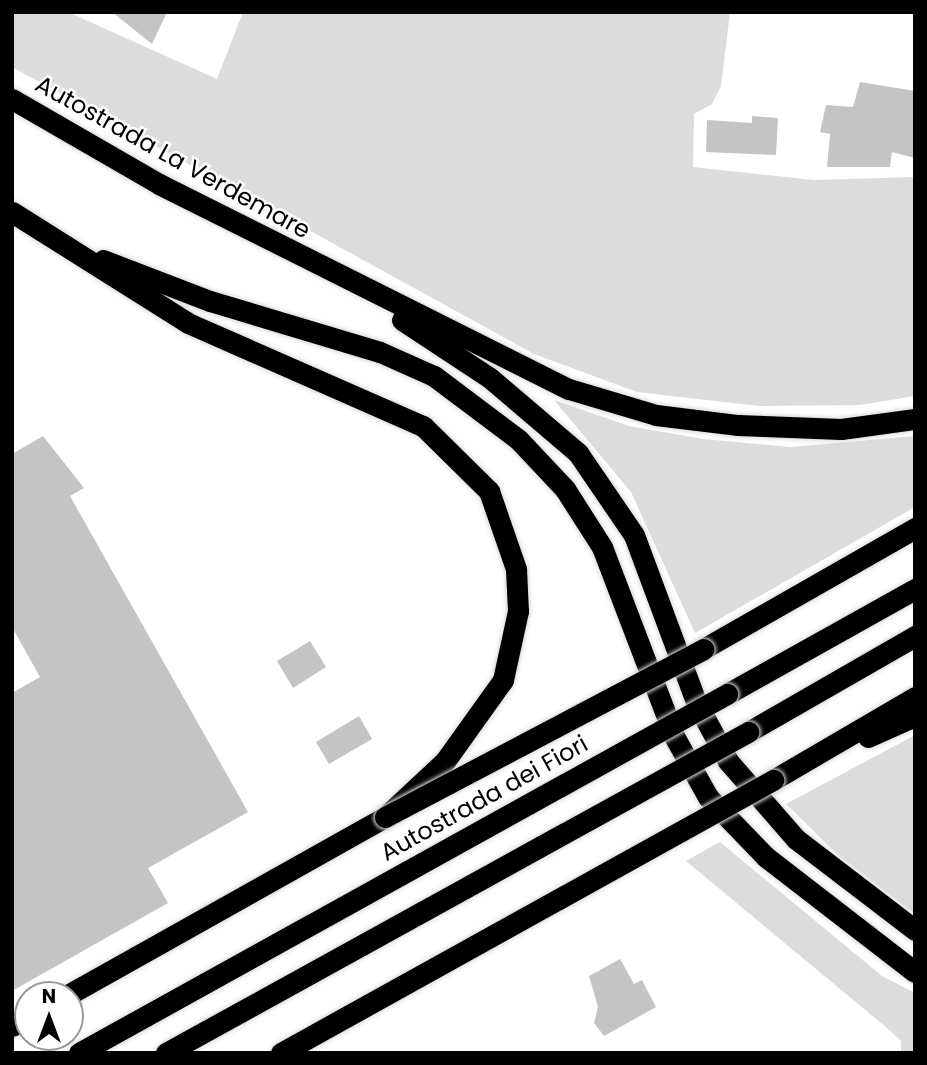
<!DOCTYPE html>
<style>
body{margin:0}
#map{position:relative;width:927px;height:1065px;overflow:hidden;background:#fff;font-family:Poppins,sans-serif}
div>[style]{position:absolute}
.green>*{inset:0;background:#dcdcdc}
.building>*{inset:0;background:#c4c4c4}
.roads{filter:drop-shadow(0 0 2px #dbdbdb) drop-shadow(0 0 2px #dbdbdb)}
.highway>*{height:21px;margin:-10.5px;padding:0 10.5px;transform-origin:10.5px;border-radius:10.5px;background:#000}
.bridges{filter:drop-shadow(0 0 2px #dbdbdb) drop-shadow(0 0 2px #dbdbdb)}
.highway-bridge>*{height:21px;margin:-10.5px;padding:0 10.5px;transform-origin:10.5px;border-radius:10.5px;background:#000}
span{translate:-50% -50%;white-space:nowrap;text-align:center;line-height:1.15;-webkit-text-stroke:5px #fff;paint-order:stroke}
.street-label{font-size:24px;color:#000}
.frame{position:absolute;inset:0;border:14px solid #000;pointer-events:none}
.north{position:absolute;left:14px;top:981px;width:70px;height:70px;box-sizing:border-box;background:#fff;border:2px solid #999;border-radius:50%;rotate:0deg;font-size:19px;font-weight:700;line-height:28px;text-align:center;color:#000}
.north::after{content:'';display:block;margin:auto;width:24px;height:32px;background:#000;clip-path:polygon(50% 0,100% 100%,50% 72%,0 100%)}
</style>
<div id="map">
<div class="green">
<i style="clip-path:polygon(12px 12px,68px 12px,217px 79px,243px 12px,730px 12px,721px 86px,712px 104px,694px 114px,693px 167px,814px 180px,915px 177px,915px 396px,860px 405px,759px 406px,637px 392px,534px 354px,12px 67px)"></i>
<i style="clip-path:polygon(554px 400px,629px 426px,703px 439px,791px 447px,915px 436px,915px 507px,695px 633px,631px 492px)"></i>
<i style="clip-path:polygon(915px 735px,915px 914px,838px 855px,786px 804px)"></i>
<i style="clip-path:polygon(720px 842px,882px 976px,915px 993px,915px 1053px,901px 1053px,901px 1041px,887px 1028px,686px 861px)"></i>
</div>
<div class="building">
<i style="clip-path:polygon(112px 12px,167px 12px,152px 44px)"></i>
<i style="clip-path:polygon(860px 82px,915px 91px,915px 158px,892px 152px,890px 167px,827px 167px,830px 134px,820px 132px,826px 105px,853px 107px)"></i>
<i style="clip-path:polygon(752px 116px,778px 118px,776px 155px,706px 152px,707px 120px,752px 123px)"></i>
<i style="clip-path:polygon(43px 436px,84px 488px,70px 496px,248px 812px,148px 868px,168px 903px,12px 991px,12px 693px,40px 677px,12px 627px,12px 454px)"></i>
<i style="clip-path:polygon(310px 641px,326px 667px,293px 688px,277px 661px)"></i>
<i style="clip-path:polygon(359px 716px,372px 739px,329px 764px,316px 742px)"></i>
<i style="clip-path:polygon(620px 959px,634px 984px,642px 980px,656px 1007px,604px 1036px,594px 1023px,598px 1007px,589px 976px)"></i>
</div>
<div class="roads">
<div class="highway">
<i style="left:12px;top:99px;width:170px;rotate:30deg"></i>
<i style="left:159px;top:184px;width:458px;rotate:26.6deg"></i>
<i style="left:569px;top:389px;width:91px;rotate:16.6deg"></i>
<i style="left:656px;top:415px;width:83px;rotate:7deg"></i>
<i style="left:738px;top:425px;width:103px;rotate:2.2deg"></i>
<i style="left:841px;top:429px;width:75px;rotate:-7.7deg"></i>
<i style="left:12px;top:212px;width:208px;rotate:32.2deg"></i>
<i style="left:188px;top:323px;width:257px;rotate:23.7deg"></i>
<i style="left:423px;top:426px;width:93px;rotate:44.6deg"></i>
<i style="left:489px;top:491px;width:83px;rotate:70.9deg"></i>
<i style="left:516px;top:569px;width:42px;rotate:87.3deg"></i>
<i style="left:518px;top:611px;width:71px;rotate:102.3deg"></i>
<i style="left:503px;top:680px;width:100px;rotate:125.6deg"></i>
<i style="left:445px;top:761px;width:82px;rotate:137deg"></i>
<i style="left:385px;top:817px;width:364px;rotate:150.7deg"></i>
<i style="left:103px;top:260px;width:115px;rotate:21deg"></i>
<i style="left:210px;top:301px;width:177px;rotate:16.7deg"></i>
<i style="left:380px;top:352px;width:59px;rotate:24deg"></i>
<i style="left:434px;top:376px;width:105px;rotate:36.9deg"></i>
<i style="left:518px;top:439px;width:69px;rotate:46.8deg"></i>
<i style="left:565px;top:489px;width:69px;rotate:57.5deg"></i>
<i style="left:602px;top:547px;width:202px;rotate:69.1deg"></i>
<i style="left:674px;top:736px;width:70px;rotate:60.9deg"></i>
<i style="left:708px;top:797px;width:83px;rotate:46deg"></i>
<i style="left:766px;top:857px;width:188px;rotate:37.7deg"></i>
<i style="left:402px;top:320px;width:105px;rotate:33.4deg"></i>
<i style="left:490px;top:378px;width:116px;rotate:40.4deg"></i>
<i style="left:578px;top:453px;width:99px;rotate:55.7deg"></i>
<i style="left:634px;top:535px;width:178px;rotate:69.6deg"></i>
<i style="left:696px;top:702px;width:67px;rotate:61.5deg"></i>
<i style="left:728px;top:761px;width:103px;rotate:48.9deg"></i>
<i style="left:796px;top:839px;width:150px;rotate:37.4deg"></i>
<i style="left:703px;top:649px;width:244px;rotate:-29.7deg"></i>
<i style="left:727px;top:694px;width:215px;rotate:-29.2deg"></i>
<i style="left:748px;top:732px;width:193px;rotate:-29.9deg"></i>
<i style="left:868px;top:737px;width:51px;rotate:-24.1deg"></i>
<i style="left:773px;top:780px;width:164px;rotate:-30.3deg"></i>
<i style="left:12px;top:1026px;width:18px;rotate:-29deg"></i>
</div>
</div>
<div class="bridges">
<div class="highway-bridge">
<i style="left:385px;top:817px;width:360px;rotate:-27.8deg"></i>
<i style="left:79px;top:1053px;width:741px;rotate:-28.99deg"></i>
<i style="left:166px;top:1053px;width:665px;rotate:-28.88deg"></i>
<i style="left:281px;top:1053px;width:563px;rotate:-29.02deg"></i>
</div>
</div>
<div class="street-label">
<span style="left:173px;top:157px;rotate:29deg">Autostrada La Verdemare</span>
<span style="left:484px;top:798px;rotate:-29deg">Autostrada dei Fiori</span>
</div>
<div class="frame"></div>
<div class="north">N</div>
</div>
